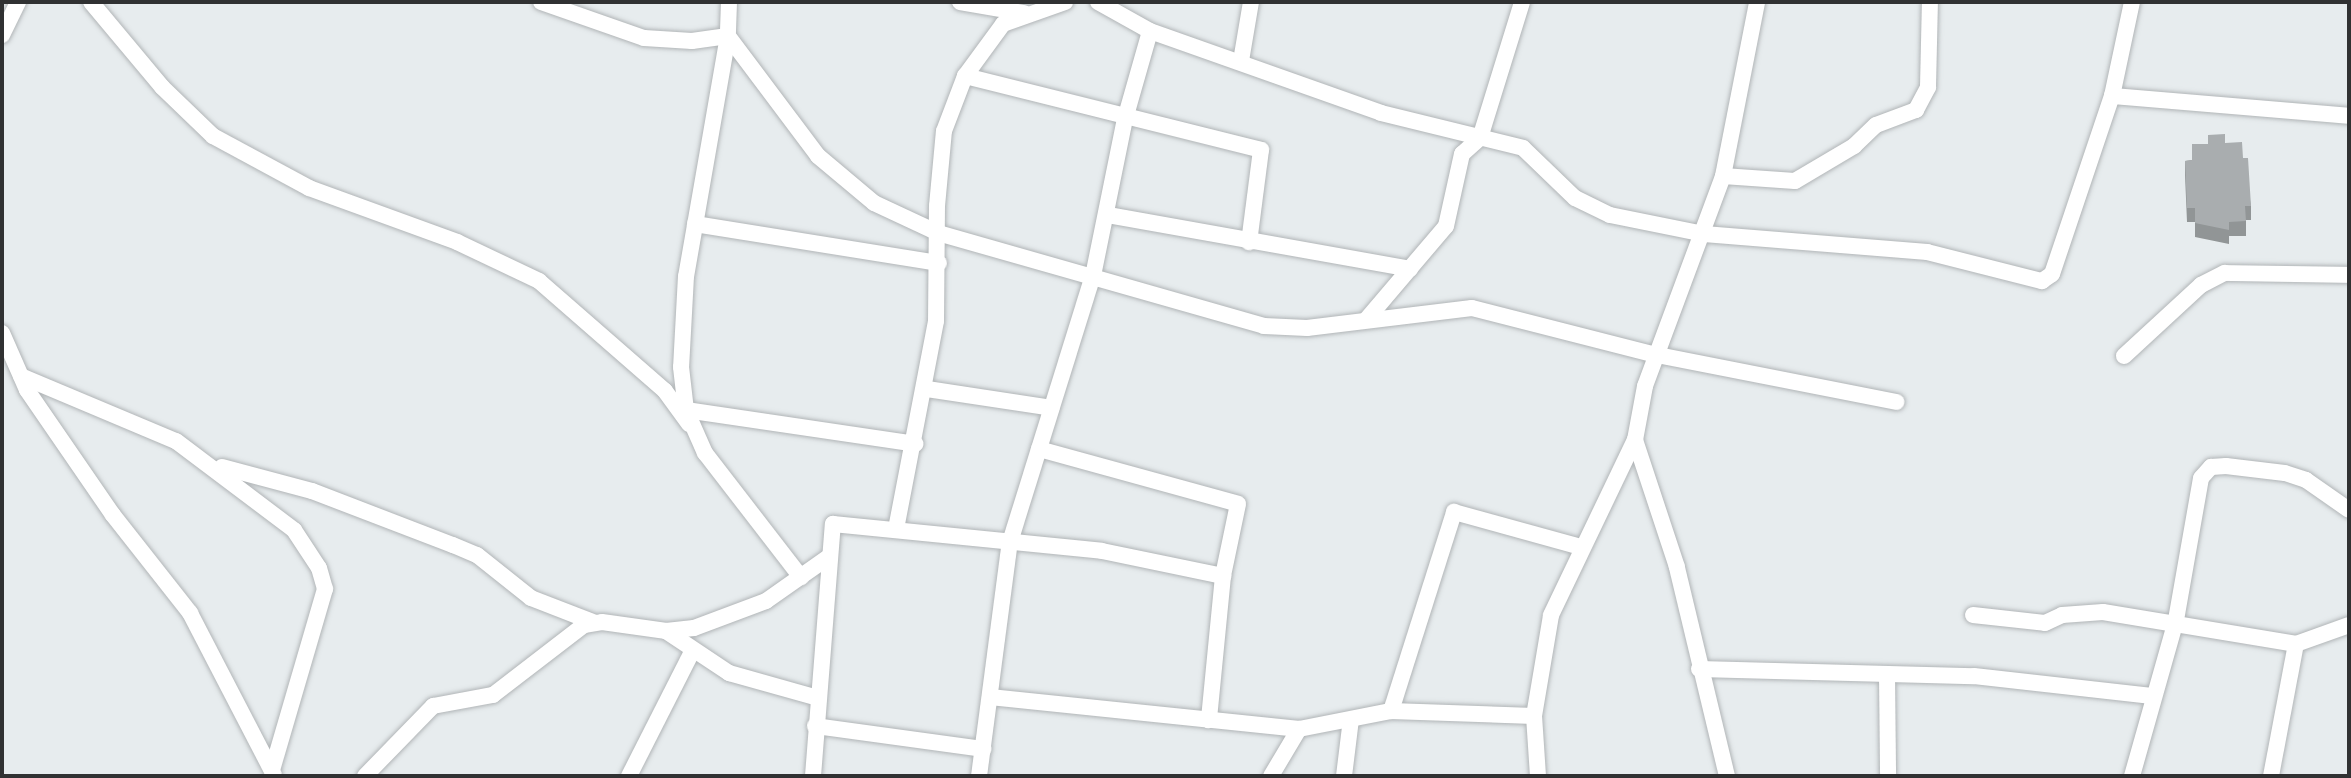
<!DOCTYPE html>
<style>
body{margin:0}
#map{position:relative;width:2351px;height:778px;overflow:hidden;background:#e7ecee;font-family:"Varela Round",sans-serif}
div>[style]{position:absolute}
.roads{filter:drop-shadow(0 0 2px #b1b5b7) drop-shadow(0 0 2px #b1b5b7)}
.street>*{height:16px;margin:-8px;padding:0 8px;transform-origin:8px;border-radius:8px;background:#fff}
.wall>*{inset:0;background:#919596}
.building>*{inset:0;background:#a9adaf}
span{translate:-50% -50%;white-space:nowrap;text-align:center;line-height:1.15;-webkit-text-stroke:8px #f5f9fb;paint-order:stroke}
.frame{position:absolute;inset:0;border:4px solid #303132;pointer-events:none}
</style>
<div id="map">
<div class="roads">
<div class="street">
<i style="left:91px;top:2px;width:111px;rotate:50.1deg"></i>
<i style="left:162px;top:87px;width:71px;rotate:43.9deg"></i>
<i style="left:213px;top:136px;width:109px;rotate:28.4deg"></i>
<i style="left:309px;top:188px;width:158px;rotate:20deg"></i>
<i style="left:457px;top:242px;width:91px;rotate:25.4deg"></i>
<i style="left:539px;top:281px;width:167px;rotate:41.1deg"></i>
<i style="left:665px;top:391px;width:41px;rotate:54deg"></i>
<i style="left:541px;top:2px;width:109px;rotate:19.3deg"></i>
<i style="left:644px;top:38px;width:48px;rotate:3.6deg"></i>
<i style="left:692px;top:41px;width:36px;rotate:-8deg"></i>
<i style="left:728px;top:36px;width:150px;rotate:53.1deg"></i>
<i style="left:818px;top:156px;width:73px;rotate:40deg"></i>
<i style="left:874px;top:203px;width:71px;rotate:25.1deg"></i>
<i style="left:938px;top:233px;width:339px;rotate:15.9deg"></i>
<i style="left:1264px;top:326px;width:43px;rotate:2.7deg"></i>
<i style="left:1307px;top:328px;width:166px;rotate:-6.9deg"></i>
<i style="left:1472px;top:308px;width:191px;rotate:14.3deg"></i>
<i style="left:1657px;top:355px;width:244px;rotate:11.1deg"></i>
<i style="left:729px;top:2px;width:34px;rotate:92deg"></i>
<i style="left:728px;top:36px;width:244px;rotate:99.9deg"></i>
<i style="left:686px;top:276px;width:91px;rotate:93.1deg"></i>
<i style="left:681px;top:367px;width:43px;rotate:83.4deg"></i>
<i style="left:686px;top:410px;width:47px;rotate:66.2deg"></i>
<i style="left:705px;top:453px;width:157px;rotate:52.3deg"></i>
<i style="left:960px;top:2px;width:65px;rotate:9.8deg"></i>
<i style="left:1098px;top:2px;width:60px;rotate:29.1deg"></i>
<i style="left:1150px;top:31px;width:245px;rotate:19.5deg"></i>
<i style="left:1381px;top:113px;width:146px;rotate:13.8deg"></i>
<i style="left:1523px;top:148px;width:72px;rotate:43.9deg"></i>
<i style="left:1575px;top:198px;width:39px;rotate:26deg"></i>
<i style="left:1610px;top:215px;width:96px;rotate:11.4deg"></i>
<i style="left:1704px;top:234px;width:224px;rotate:4.6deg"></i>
<i style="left:1927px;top:252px;width:119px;rotate:14.2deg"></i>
<i style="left:2042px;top:281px;width:12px;rotate:-35deg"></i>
<i style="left:2052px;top:274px;width:188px;rotate:-71.4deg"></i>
<i style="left:2112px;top:96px;width:96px;rotate:-78deg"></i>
<i style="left:2px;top:35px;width:37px;rotate:-64deg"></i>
<i style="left:1241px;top:61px;width:60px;rotate:-80.4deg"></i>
<i style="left:965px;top:76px;width:305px;rotate:14deg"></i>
<i style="left:1261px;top:150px;width:93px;rotate:97.4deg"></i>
<i style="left:2112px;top:96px;width:238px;rotate:4.8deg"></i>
<i style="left:1723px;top:176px;width:72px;rotate:4deg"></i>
<i style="left:1795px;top:181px;width:69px;rotate:-30.7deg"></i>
<i style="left:1854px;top:146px;width:30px;rotate:-44deg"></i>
<i style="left:1876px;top:125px;width:43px;rotate:-20.6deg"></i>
<i style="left:1916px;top:110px;width:26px;rotate:-62deg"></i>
<i style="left:1928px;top:87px;width:85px;rotate:-88.7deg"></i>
<i style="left:1108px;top:215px;width:307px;rotate:10.1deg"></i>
<i style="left:695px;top:224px;width:247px;rotate:9.1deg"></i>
<i style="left:1366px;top:320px;width:123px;rotate:-49.6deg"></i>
<i style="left:1446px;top:226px;width:74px;rotate:-77.5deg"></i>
<i style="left:1462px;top:154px;width:24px;rotate:-42deg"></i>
<i style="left:1480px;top:138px;width:142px;rotate:-72.8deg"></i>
<i style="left:2px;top:333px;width:62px;rotate:66.3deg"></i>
<i style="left:27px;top:390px;width:152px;rotate:55.5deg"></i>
<i style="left:113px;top:515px;width:125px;rotate:51.8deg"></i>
<i style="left:190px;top:613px;width:182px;rotate:62.6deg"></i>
<i style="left:2124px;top:356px;width:105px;rotate:-42.7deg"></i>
<i style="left:2201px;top:285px;width:27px;rotate:-27deg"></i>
<i style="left:2225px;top:273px;width:124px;rotate:0.9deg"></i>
<i style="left:21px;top:376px;width:168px;rotate:22.8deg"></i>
<i style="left:176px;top:441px;width:148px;rotate:37deg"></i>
<i style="left:294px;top:530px;width:45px;rotate:56.7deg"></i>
<i style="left:319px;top:568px;width:22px;rotate:74deg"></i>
<i style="left:325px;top:589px;width:189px;rotate:106.3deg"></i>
<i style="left:927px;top:389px;width:126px;rotate:8.6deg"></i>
<i style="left:686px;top:410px;width:232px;rotate:8.4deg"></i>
<i style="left:1039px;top:449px;width:206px;rotate:15.4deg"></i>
<i style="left:1238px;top:504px;width:74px;rotate:101.8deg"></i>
<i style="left:1223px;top:576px;width:145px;rotate:95.6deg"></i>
<i style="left:222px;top:467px;width:93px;rotate:14.9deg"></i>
<i style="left:312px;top:491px;width:151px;rotate:21deg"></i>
<i style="left:453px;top:545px;width:26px;rotate:23deg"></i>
<i style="left:477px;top:555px;width:69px;rotate:38.5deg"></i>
<i style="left:531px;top:598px;width:66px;rotate:21.2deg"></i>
<i style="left:896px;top:529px;width:212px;rotate:-79.1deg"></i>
<i style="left:936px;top:321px;width:115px;rotate:-89.5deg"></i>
<i style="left:937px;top:206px;width:75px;rotate:-84.7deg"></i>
<i style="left:944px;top:131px;width:59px;rotate:-69.1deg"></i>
<i style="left:965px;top:76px;width:64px;rotate:-53.8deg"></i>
<i style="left:1003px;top:24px;width:66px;rotate:-19.5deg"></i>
<i style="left:1973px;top:615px;width:72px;rotate:6.3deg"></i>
<i style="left:2045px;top:623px;width:19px;rotate:-25deg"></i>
<i style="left:2062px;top:615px;width:41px;rotate:-4.2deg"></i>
<i style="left:2103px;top:612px;width:196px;rotate:9.4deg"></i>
<i style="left:2296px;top:644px;width:56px;rotate:-19.7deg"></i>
<i style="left:666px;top:631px;width:76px;rotate:33.7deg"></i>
<i style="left:729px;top:673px;width:92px;rotate:15.7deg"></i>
<i style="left:1699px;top:669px;width:275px;rotate:1.5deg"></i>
<i style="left:1974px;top:676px;width:179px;rotate:6.4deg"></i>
<i style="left:1887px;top:674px;width:102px;rotate:89.4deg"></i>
<i style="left:990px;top:697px;width:311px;rotate:5.9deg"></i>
<i style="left:1299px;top:729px;width:94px;rotate:-11.1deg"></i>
<i style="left:1391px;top:711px;width:143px;rotate:2deg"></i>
<i style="left:1391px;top:711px;width:209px;rotate:-72.4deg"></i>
<i style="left:1454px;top:512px;width:132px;rotate:15.4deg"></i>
<i style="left:815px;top:726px;width:170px;rotate:7.8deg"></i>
<i style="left:365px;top:776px;width:98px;rotate:-45.8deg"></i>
<i style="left:433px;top:706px;width:61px;rotate:-10.4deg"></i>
<i style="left:493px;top:695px;width:115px;rotate:-37.6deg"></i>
<i style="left:584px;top:625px;width:18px;rotate:-9deg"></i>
<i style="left:602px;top:622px;width:65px;rotate:8deg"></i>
<i style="left:666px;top:631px;width:28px;rotate:-6deg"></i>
<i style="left:694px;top:628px;width:77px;rotate:-20.6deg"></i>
<i style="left:766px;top:601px;width:78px;rotate:-35.1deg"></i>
<i style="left:629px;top:776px;width:141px;rotate:-63.1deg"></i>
<i style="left:813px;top:776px;width:253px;rotate:-85.5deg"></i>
<i style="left:833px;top:524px;width:270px;rotate:5.7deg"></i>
<i style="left:1102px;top:551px;width:124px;rotate:11.7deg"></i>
<i style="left:979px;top:776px;width:236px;rotate:-82.5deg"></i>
<i style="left:1010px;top:542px;width:279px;rotate:-72.7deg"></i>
<i style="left:1093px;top:276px;width:160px;rotate:-78.5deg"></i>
<i style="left:1125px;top:119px;width:91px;rotate:-74.1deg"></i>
<i style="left:1271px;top:776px;width:55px;rotate:-59.2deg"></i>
<i style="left:1344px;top:776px;width:57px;rotate:-83deg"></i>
<i style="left:1538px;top:776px;width:60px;rotate:-93.8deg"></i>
<i style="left:1534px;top:716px;width:102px;rotate:-80.4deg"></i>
<i style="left:1551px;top:615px;width:194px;rotate:-64.4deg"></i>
<i style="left:1727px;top:776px;width:215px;rotate:-103.5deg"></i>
<i style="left:1677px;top:567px;width:134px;rotate:-108.3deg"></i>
<i style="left:1635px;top:440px;width:55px;rotate:-79.5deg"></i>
<i style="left:1645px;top:386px;width:224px;rotate:-69.6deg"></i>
<i style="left:1723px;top:176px;width:177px;rotate:-78.9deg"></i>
<i style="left:2132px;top:776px;width:162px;rotate:-74.2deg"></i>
<i style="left:2176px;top:620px;width:144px;rotate:-80deg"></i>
<i style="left:2201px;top:478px;width:15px;rotate:-48deg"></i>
<i style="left:2211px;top:467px;width:15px;rotate:-4deg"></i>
<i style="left:2226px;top:466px;width:59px;rotate:6.8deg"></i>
<i style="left:2285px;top:473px;width:22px;rotate:18deg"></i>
<i style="left:2306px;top:480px;width:52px;rotate:34.9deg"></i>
<i style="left:2271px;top:776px;width:134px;rotate:-79.3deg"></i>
</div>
</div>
<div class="wall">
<i style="clip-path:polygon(2225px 143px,2243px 158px,2251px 206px,2251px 220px,2246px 220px,2246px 236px,2229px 236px,2229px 244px,2195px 237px,2195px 222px,2187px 222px,2185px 175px,2185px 161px,2192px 160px)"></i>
</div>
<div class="building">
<i style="clip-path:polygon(2225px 134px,2225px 143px,2242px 142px,2243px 158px,2248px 158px,2251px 206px,2245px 206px,2246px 221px,2229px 222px,2229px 230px,2195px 223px,2195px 208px,2187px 208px,2185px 161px,2192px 160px,2192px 144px,2208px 144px,2208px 135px)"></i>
</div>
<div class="frame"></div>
</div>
